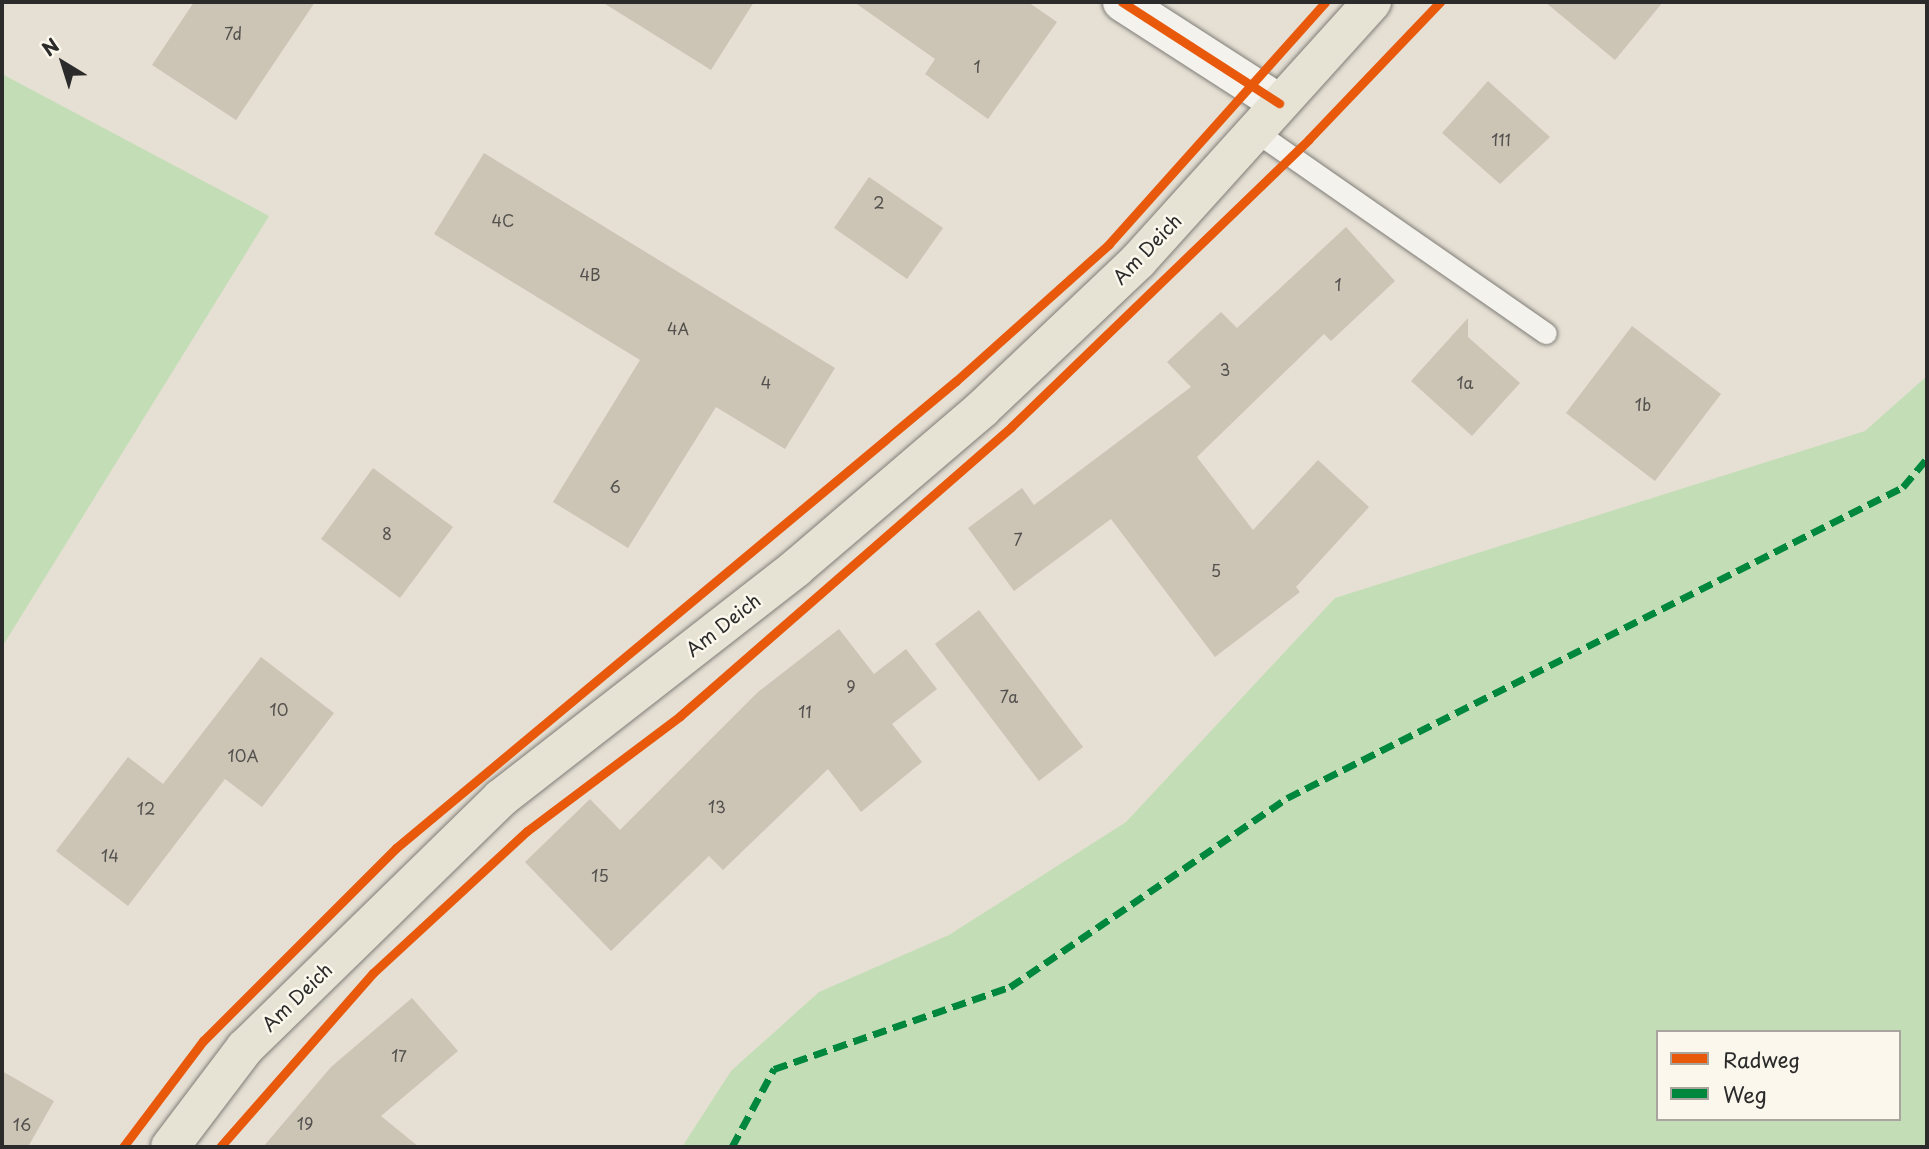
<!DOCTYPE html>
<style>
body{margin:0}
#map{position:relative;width:1929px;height:1149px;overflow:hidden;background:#e6e0d4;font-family:"Playpen Sans",sans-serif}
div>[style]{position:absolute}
.green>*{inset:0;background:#c3ddb6}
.building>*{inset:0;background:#ccc4b5}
.roads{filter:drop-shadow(0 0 2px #7f7c77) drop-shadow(0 0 2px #7f7c77)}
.service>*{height:21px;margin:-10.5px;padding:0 10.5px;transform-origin:10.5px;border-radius:10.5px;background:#f4f2ed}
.minor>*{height:38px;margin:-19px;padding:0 19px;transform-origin:19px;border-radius:19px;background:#f4f2ed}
.primary>*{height:38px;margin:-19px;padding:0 19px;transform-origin:19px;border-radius:19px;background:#e6e3d4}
.quiet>*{height:7px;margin-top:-3.5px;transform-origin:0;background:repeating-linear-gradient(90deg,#00873e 0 14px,transparent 0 21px)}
.cycleway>*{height:9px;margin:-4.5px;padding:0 4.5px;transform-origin:4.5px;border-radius:4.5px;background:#e8590c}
span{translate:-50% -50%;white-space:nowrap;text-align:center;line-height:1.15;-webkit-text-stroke:5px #fbf7ec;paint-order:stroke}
.number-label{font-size:16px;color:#53514e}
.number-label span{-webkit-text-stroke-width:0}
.street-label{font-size:19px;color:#2b2b2b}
.frame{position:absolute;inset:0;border:4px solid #2b2b2b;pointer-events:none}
.legend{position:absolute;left:1656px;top:1030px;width:245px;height:91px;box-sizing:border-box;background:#fbf7ec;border:2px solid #a8a59f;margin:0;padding:9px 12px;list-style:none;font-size:21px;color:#2b2b2b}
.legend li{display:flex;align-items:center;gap:14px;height:35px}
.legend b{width:35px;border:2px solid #a8a59f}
.north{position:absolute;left:28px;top:28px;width:70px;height:70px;-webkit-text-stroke:5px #fbf7ec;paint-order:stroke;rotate:322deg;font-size:19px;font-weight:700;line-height:28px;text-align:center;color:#2b2b2b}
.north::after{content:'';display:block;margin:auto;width:24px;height:32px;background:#2b2b2b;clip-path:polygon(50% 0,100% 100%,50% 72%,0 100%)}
</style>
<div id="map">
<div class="green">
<i style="clip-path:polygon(2px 74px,269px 216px,2px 647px)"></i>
<i style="clip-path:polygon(evenodd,1927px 376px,1927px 1147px,682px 1147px,731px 1071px,819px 992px,949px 935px,1126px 822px,1335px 598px,1865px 431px,1927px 376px,1658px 1032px,1899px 1032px,1899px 1119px,1658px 1119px,1658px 1032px)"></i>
</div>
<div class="building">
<i style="clip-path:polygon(194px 2px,315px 2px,236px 120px,152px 65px)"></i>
<i style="clip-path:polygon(602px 2px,754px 2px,711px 70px)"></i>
<i style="clip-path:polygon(854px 2px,1028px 2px,1057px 22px,988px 119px,925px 74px,935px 59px)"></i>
<i style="clip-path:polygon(1545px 2px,1663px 2px,1615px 60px)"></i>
<i style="clip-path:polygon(1488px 81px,1550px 137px,1500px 184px,1442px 133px)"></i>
<i style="clip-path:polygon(484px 153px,835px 368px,785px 449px,716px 407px,628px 548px,553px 502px,640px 360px,434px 234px)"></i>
<i style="clip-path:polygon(869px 177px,943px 228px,907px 279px,834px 228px)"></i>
<i style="clip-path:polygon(1346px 227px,1395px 281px,1331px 341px,1324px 334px,1197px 457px,1253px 530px,1318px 460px,1369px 507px,1296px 587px,1300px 592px,1215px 657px,1111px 519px,1014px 591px,968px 528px,1022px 488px,1034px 505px,1191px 387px,1167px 362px,1221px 312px,1237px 328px)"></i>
<i style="clip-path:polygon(1468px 318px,1468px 337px,1520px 383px,1472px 436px,1411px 381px)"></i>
<i style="clip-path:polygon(1632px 326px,1721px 394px,1655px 481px,1566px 413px)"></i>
<i style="clip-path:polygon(373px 468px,453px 527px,400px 598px,321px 539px)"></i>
<i style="clip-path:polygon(979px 610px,1083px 747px,1039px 781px,935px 644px)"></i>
<i style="clip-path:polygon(839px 629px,874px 674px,906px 649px,937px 689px,892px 724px,922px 762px,861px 812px,828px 769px,723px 870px,709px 856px,611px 951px,525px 862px,590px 799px,620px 830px,758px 692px)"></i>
<i style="clip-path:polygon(261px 657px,334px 713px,262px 807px,225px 779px,128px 906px,56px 851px,128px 757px,163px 784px)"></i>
<i style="clip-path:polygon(412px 998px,458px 1051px,381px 1116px,419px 1147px,263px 1147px,331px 1067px)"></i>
<i style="clip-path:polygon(2px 1071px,54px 1101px,28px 1147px,2px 1147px)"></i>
</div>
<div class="roads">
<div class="service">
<i style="left:1255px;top:131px;width:354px;rotate:34.8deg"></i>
</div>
<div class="minor">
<i style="left:1122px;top:2px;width:187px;rotate:32.8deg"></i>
</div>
<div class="primary">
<i style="left:170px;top:1147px;width:124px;rotate:-52.9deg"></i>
<i style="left:245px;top:1048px;width:358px;rotate:-44.3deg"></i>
<i style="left:501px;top:798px;width:374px;rotate:-37.9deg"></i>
<i style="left:796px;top:568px;width:245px;rotate:-40.5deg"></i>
<i style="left:982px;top:409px;width:215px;rotate:-43.5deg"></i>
<i style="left:1138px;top:261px;width:349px;rotate:-47.9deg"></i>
</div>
</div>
<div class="quiet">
<i style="left:732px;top:1147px;width:89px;rotate:-61.7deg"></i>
<i style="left:774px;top:1069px;width:250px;rotate:-19.2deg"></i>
<i style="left:1010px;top:987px;width:335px;rotate:-34.3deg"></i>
<i style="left:1287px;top:798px;width:690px;rotate:-26.79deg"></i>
<i style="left:1903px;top:487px;width:38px;rotate:-50deg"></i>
</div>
<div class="cycleway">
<i style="left:1122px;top:2px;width:187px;rotate:32.8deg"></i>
<i style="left:123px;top:1147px;width:133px;rotate:-53deg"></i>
<i style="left:203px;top:1041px;width:273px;rotate:-45deg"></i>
<i style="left:396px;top:848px;width:729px;rotate:-39.83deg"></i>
<i style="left:956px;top:381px;width:205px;rotate:-41.8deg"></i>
<i style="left:1109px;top:244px;width:324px;rotate:-48.2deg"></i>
<i style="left:220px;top:1147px;width:232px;rotate:-48.7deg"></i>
<i style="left:373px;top:973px;width:209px;rotate:-42.7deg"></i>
<i style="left:527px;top:831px;width:191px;rotate:-36.9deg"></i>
<i style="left:680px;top:716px;width:439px;rotate:-41.1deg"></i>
<i style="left:1011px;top:427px;width:414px;rotate:-44deg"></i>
<i style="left:1309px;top:139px;width:190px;rotate:-46.3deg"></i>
</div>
<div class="number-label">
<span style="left:233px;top:33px">7d</span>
<span style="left:977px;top:66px">1</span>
<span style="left:1501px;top:139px">111</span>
<span style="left:879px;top:202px">2</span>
<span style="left:503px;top:220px">4C</span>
<span style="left:590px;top:274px">4B</span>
<span style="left:1338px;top:284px">1</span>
<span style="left:678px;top:328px">4A</span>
<span style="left:1225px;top:369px">3</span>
<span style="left:766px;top:382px">4</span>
<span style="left:1465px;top:382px">1a</span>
<span style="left:1643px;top:404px">1b</span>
<span style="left:615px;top:486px">6</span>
<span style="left:387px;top:533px">8</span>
<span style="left:1018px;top:539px">7</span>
<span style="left:1216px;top:570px">5</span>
<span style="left:851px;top:686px">9</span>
<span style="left:1009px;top:696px">7a</span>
<span style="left:279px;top:709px">10</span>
<span style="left:805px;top:711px">11</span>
<span style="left:243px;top:755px">10A</span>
<span style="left:717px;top:806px">13</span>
<span style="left:146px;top:808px">12</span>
<span style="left:110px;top:855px">14</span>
<span style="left:600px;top:875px">15</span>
<span style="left:399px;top:1055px">17</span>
<span style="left:305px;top:1123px">19</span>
<span style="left:22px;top:1124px">16</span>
</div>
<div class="street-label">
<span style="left:1147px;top:249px;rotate:-46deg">Am Deich</span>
<span style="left:723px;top:625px;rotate:-38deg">Am Deich</span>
<span style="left:297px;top:997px;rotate:-44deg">Am Deich</span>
</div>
<div class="frame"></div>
<ul class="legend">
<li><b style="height:9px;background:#e8590c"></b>Radweg</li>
<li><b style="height:9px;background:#00873e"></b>Weg</li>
</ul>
<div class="north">N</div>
</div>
